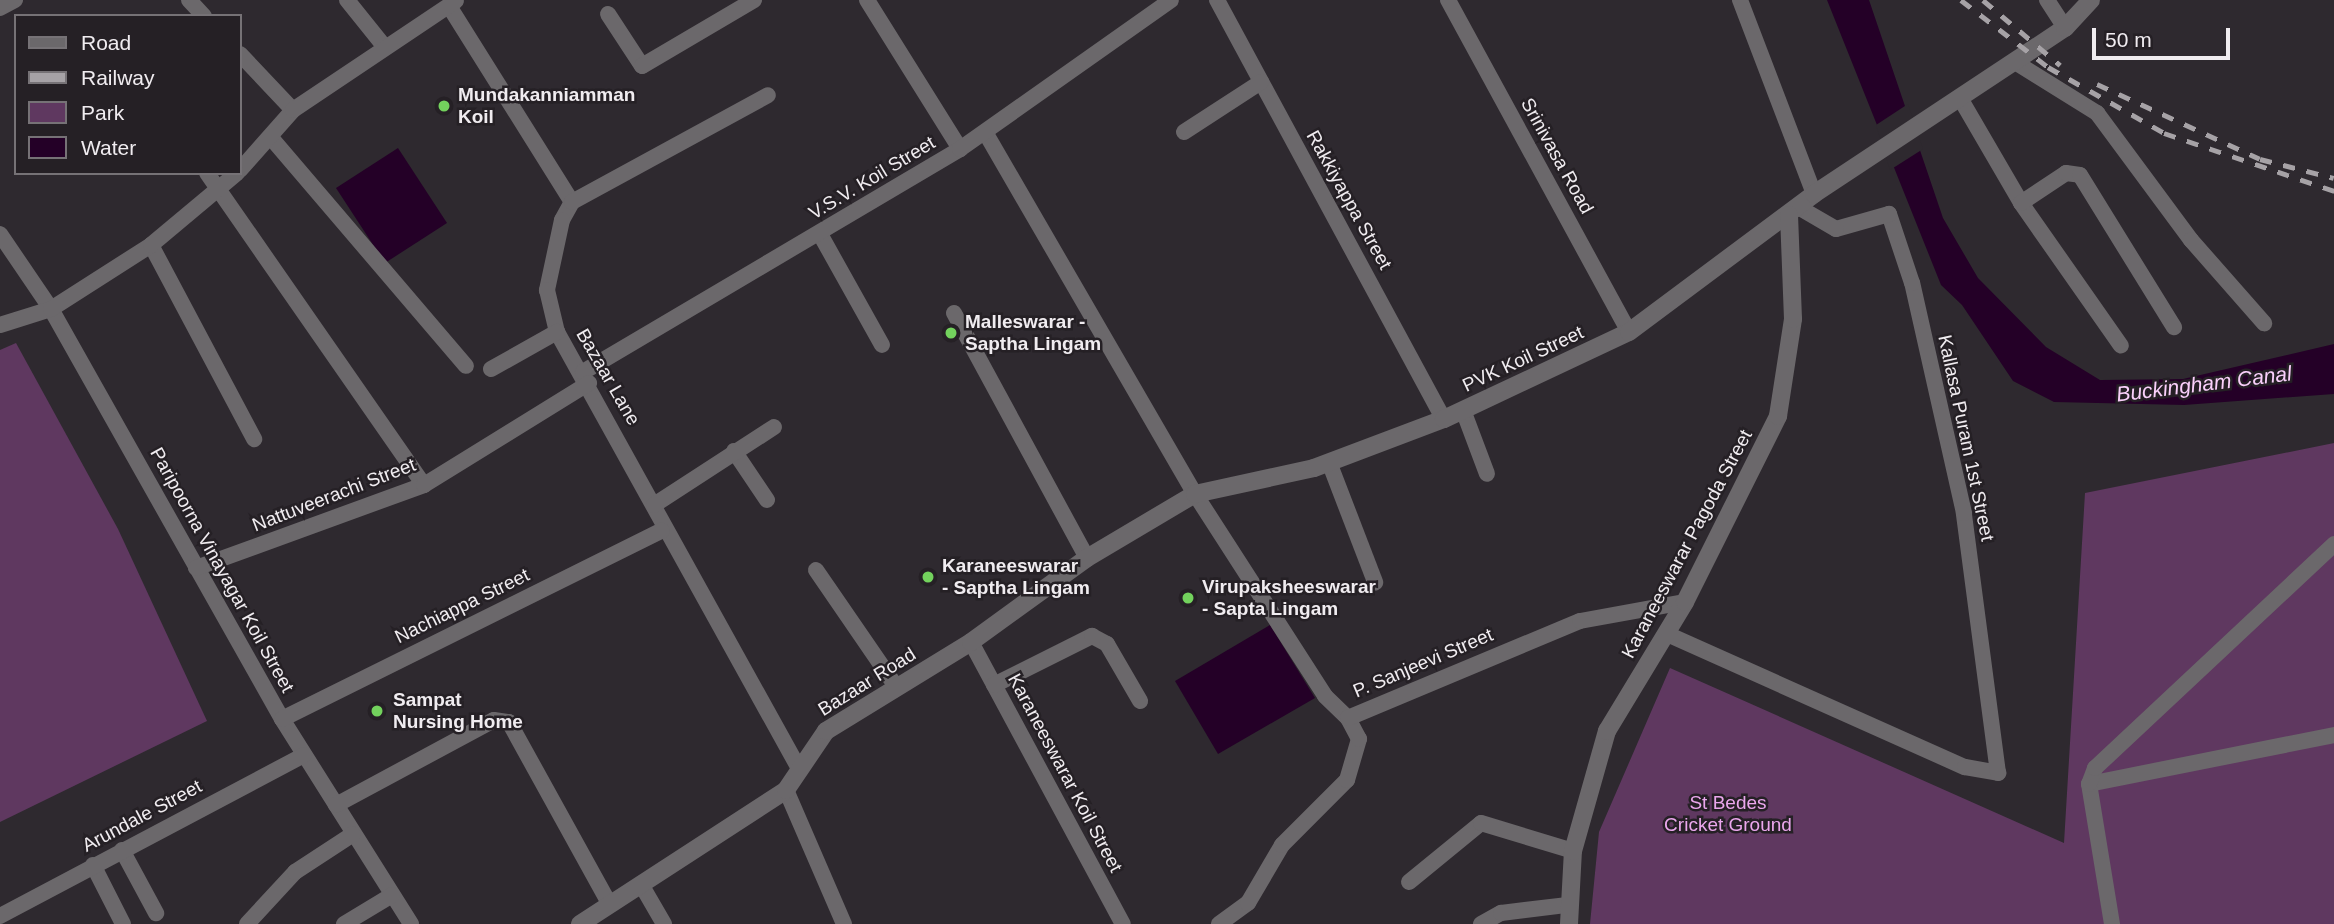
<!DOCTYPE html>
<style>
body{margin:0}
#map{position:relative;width:2334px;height:924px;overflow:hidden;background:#2e292f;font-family:Helvetica,sans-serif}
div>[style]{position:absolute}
.green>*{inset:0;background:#5f3860}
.water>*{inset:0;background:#240027}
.pier>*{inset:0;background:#2e292f}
.minor>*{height:16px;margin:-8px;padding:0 8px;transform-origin:8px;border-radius:8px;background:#6b686b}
.tertiary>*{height:18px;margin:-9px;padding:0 9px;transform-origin:9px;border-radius:9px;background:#6b686b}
.rail>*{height:5px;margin-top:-2.5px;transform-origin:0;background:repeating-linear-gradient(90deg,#a6a2a6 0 12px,transparent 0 24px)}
.dots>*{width:19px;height:19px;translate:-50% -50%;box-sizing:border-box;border:4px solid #252025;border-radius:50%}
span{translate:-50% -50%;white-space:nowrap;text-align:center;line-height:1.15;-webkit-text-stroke:5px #252025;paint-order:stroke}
.poi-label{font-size:19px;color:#f0ecf0;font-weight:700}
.left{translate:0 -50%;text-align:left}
.street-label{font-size:19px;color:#f0ecf0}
.park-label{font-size:19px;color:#eba7ed}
.water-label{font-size:21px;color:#fad0fb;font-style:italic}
.legend{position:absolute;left:14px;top:14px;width:228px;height:161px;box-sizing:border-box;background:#252025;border:2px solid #767276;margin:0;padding:9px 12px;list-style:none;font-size:21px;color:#f0ecf0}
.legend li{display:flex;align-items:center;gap:14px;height:35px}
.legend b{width:35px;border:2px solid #767276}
.scale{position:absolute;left:2092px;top:28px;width:138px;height:32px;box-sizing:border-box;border:4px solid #f0ecf0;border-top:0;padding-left:9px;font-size:21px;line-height:24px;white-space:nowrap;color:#f0ecf0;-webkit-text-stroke:5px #252025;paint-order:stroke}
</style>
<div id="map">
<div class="green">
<i style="clip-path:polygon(16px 343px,118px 529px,207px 721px,0 822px,0 350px)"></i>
<i style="clip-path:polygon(2334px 443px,2334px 924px,1590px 924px,1599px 832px,1670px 668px,2064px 843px,2085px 493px)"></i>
</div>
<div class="water">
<i style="clip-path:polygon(1827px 0,1869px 0,1943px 218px,1978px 278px,2046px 347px,2100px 380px,2183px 379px,2334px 344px,2334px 394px,2184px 405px,2054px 402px,2013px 381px,1962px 305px,1941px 285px)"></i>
<i style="clip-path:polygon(398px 148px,447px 223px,385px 263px,336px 188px)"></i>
<i style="clip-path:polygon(1270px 625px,1315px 698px,1218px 754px,1175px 681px)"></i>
</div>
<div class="pier">
<i style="clip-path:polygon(1908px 104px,1923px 149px,1890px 170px,1876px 125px)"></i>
</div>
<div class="minor">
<i style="left:189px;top:0;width:22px;rotate:47deg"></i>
<i style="left:347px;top:0;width:59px;rotate:51.2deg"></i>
<i style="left:867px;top:0;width:176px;rotate:58deg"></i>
<i style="left:1217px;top:0;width:477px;rotate:61.6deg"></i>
<i style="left:1448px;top:0;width:378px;rotate:61.4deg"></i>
<i style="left:1740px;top:0;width:208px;rotate:69.1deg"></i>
<i style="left:2047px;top:0;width:33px;rotate:57deg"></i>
<i style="left:449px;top:6px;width:231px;rotate:57.9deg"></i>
<i style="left:572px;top:202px;width:21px;rotate:119deg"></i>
<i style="left:562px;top:220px;width:72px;rotate:102.1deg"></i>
<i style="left:547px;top:290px;width:43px;rotate:76.6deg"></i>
<i style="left:557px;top:332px;width:495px;rotate:61deg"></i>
<i style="left:0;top:8px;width:17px;rotate:-28deg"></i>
<i style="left:608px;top:14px;width:62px;rotate:56.8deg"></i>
<i style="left:642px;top:66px;width:130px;rotate:-30.5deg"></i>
<i style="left:240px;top:54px;width:77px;rotate:46.6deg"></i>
<i style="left:2015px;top:62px;width:97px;rotate:31.9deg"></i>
<i style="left:2097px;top:113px;width:158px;rotate:53.5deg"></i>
<i style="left:2191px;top:240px;width:111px;rotate:48.7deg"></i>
<i style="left:1960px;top:98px;width:121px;rotate:59.8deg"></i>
<i style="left:2021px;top:203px;width:174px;rotate:55deg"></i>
<i style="left:985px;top:132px;width:419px;rotate:59.9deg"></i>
<i style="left:1195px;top:494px;width:240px;rotate:57.2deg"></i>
<i style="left:1325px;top:696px;width:32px;rotate:44deg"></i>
<i style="left:1184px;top:132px;width:92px;rotate:-33deg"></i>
<i style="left:273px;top:140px;width:297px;rotate:49.5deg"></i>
<i style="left:240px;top:170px;width:80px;rotate:-48.5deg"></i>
<i style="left:293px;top:110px;width:196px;rotate:-33.8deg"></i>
<i style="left:207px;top:173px;width:380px;rotate:55.2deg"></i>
<i style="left:572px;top:202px;width:223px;rotate:-28.6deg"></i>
<i style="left:2021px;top:203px;width:54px;rotate:-33.7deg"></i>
<i style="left:2066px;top:173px;width:14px;rotate:8deg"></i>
<i style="left:2080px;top:175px;width:179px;rotate:58.3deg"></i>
<i style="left:0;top:234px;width:91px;rotate:55.8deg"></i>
<i style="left:51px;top:309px;width:471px;rotate:60.6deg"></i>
<i style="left:282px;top:719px;width:242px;rotate:57.8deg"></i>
<i style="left:820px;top:234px;width:127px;rotate:60.8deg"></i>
<i style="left:151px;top:245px;width:220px;rotate:62deg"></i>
<i style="left:954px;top:313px;width:279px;rotate:61.5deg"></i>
<i style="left:0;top:325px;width:53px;rotate:-17.4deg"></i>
<i style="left:51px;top:309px;width:119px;rotate:-32.6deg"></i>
<i style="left:151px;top:245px;width:112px;rotate:-39.9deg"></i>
<i style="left:491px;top:369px;width:76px;rotate:-29.3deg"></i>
<i style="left:583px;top:372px;width:438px;rotate:-30.6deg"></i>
<i style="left:960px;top:149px;width:258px;rotate:-35.2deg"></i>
<i style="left:1463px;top:410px;width:68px;rotate:69.4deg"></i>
<i style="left:734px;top:451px;width:59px;rotate:56deg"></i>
<i style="left:1329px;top:462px;width:129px;rotate:69deg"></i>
<i style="left:654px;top:505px;width:143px;rotate:-33deg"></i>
<i style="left:196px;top:568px;width:243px;rotate:-20deg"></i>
<i style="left:424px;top:485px;width:194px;rotate:-31.7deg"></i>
<i style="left:816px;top:570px;width:143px;rotate:55.5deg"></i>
<i style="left:1667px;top:634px;width:326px;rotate:24.1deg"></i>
<i style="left:1965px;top:767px;width:34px;rotate:10deg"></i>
<i style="left:1998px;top:773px;width:262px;rotate:-97.5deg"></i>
<i style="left:1964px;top:513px;width:236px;rotate:-102.7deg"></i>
<i style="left:1912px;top:283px;width:73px;rotate:-108.4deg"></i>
<i style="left:1889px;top:214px;width:55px;rotate:164.2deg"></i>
<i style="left:1836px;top:229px;width:44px;rotate:-149.9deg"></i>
<i style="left:971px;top:642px;width:320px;rotate:61.7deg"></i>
<i style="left:994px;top:685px;width:110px;rotate:-26.6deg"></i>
<i style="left:1092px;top:636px;width:17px;rotate:28deg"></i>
<i style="left:1107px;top:644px;width:66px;rotate:59.9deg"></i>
<i style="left:282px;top:719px;width:424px;rotate:-26.4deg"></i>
<i style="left:2089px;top:784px;width:250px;rotate:-11.3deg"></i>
<i style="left:786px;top:790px;width:146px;rotate:66.6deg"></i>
<i style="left:336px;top:805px;width:179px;rotate:-28.3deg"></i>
<i style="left:494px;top:720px;width:15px;rotate:8deg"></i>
<i style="left:509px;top:722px;width:207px;rotate:61.1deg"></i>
<i style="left:122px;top:850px;width:72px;rotate:61.6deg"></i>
<i style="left:93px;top:865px;width:66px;rotate:63deg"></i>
<i style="left:1409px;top:882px;width:93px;rotate:-39.3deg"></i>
<i style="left:1481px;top:823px;width:96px;rotate:16.9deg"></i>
<i style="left:642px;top:886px;width:44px;rotate:59.9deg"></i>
<i style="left:0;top:916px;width:344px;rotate:-27.9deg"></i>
<i style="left:247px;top:924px;width:71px;rotate:-47.3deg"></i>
<i style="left:295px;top:872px;width:69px;rotate:-33.2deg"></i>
<i style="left:344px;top:924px;width:56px;rotate:-31.1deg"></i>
<i style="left:1219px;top:924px;width:36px;rotate:-36deg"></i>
<i style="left:1248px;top:903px;width:67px;rotate:-59.6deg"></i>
<i style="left:1282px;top:845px;width:92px;rotate:-45deg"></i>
<i style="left:1347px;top:780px;width:43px;rotate:-73.7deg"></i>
<i style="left:1359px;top:739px;width:24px;rotate:-118deg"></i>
<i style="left:1348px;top:718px;width:251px;rotate:-22.7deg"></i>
<i style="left:1580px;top:621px;width:107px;rotate:-10.3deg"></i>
<i style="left:1481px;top:924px;width:23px;rotate:-29deg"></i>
<i style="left:1501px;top:913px;width:65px;rotate:-7deg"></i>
<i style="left:2112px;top:924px;width:142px;rotate:-99.3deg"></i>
<i style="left:2089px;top:784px;width:17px;rotate:-69deg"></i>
<i style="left:2095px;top:768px;width:328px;rotate:-43.1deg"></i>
</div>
<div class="tertiary">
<i style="left:580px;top:924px;width:246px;rotate:-33deg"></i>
<i style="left:786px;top:790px;width:71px;rotate:-55.9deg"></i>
<i style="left:826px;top:731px;width:170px;rotate:-31.5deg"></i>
<i style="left:971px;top:642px;width:143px;rotate:-35.9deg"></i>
<i style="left:1087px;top:558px;width:126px;rotate:-30.7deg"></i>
<i style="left:1195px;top:494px;width:122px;rotate:-12.3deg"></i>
<i style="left:1314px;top:468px;width:139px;rotate:-20.7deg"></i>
<i style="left:1444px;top:419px;width:204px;rotate:-25.2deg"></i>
<i style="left:1629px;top:332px;width:231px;rotate:-36.7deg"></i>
<i style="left:1814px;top:194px;width:301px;rotate:-33.5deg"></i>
<i style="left:2065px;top:28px;width:38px;rotate:-47deg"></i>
<i style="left:1569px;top:924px;width:73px;rotate:-86.9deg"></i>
<i style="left:1573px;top:851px;width:125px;rotate:-74.2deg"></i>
<i style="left:1607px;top:731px;width:151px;rotate:-58.8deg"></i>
<i style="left:1685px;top:602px;width:208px;rotate:-63.4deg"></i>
<i style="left:1778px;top:416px;width:98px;rotate:-81.2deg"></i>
<i style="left:1793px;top:319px;width:104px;rotate:-92.2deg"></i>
</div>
<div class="rail">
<i style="left:1961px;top:0;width:110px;rotate:37.6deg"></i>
<i style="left:2048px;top:67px;width:133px;rotate:29.6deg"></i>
<i style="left:2164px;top:133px;width:180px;rotate:18.8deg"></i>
<i style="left:1983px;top:0;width:101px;rotate:40.2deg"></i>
<i style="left:2097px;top:84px;width:179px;rotate:24.7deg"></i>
<i style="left:2260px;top:159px;width:76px;rotate:14.4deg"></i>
</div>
<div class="dots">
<i style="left:444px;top:106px;background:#73d25d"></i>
<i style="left:951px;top:333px;background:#73d25d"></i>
<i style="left:928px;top:577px;background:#73d25d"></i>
<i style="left:1188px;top:598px;background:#73d25d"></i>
<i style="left:377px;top:711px;background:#73d25d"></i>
</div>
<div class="poi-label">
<span class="left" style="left:458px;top:106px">Mundakanniamman<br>Koil</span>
<span class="left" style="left:965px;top:333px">Malleswarar -<br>Saptha Lingam</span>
<span class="left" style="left:942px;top:577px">Karaneeswarar<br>- Saptha Lingam</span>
<span class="left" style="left:1202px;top:598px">Virupaksheeswarar<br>- Sapta Lingam</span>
<span class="left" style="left:393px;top:711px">Sampat<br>Nursing Home</span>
</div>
<div class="street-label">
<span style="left:1557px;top:156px;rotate:61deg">Srinivasa Road</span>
<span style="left:872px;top:178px;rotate:-31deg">V.S.V. Koil Street</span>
<span style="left:1349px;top:200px;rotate:61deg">Rakkiyappa Street</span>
<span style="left:1523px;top:359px;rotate:-25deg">PVK Koil Street</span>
<span style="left:608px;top:377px;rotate:60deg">Bazaar Lane</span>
<span style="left:1966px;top:438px;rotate:78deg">Kallasa Puram 1st Street</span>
<span style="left:334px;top:495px;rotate:-21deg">Nattuveerachi Street</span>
<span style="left:1687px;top:544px;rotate:-62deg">Karaneeswarar Pagoda Street</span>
<span style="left:222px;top:570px;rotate:61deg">Paripoorna Vinayagar Koil Street</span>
<span style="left:462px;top:606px;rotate:-26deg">Nachiappa Street</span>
<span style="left:1423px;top:663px;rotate:-23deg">P. Sanjeevi Street</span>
<span style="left:867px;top:682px;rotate:-32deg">Bazaar Road</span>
<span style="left:1065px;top:773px;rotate:62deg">Karaneeswarar Koil Street</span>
<span style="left:142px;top:816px;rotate:-28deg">Arundale Street</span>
</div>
<div class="park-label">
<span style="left:1728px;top:814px">St Bedes<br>Cricket Ground</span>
</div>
<div class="water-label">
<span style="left:2204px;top:384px;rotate:-7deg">Buckingham Canal</span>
</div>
<ul class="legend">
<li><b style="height:9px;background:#6b686b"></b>Road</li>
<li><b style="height:9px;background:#a6a2a6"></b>Railway</li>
<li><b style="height:19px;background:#5f3860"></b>Park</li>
<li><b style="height:19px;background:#240027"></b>Water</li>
</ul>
<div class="scale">50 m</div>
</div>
